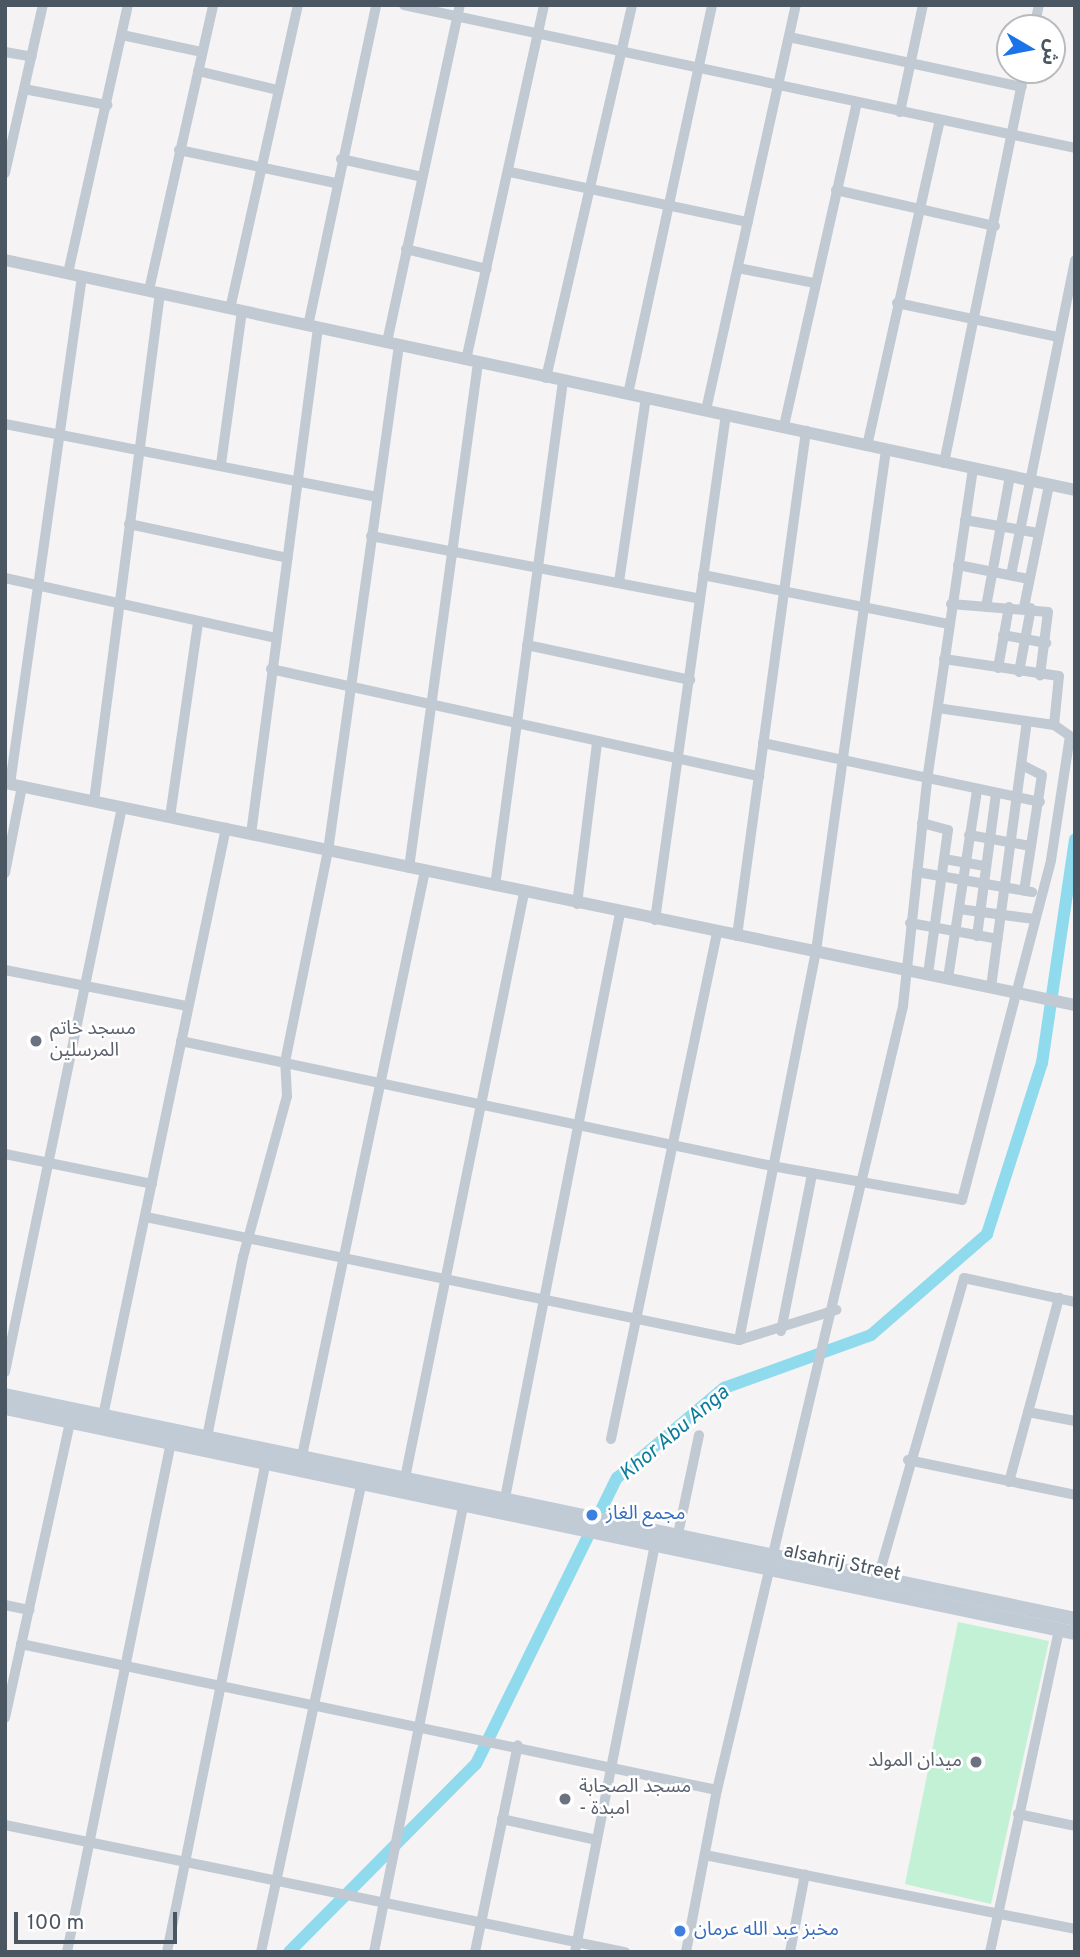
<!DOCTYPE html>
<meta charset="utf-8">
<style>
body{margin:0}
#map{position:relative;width:1080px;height:1957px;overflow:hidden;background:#f5f3f3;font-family:Overpass,"Noto Sans Arabic",sans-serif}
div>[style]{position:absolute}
.green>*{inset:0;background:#c3f1d5}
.canal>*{height:12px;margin:-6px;padding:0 6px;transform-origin:6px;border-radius:6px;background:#90daee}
.minor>*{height:10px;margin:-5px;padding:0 5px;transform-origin:5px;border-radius:5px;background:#c1cad2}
.tertiary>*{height:12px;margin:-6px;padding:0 6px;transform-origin:6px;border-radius:6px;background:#c1cad2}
.secondary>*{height:14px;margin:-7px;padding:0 7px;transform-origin:7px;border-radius:7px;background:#c1cbd6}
.dots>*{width:19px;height:19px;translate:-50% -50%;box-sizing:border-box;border:4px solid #fff;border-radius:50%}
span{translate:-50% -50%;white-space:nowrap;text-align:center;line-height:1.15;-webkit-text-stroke:5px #fff;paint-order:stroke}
.worship-label{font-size:19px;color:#5b616d}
.left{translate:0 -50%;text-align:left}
.right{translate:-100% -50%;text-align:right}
.shop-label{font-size:19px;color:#366cbe}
.street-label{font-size:19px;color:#4a5661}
.water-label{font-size:21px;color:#0c7c9b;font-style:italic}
.frame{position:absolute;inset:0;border:7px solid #4a5661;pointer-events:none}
.north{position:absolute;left:996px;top:14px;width:70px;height:70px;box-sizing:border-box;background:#fff;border:2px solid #b7bbc0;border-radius:50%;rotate:100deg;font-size:19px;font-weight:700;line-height:28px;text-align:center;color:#4a5661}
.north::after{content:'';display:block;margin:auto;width:24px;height:32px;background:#1a73e8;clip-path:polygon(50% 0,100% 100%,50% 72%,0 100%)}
.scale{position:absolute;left:14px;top:1912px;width:163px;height:32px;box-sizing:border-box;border:4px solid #4a5661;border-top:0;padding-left:9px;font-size:21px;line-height:24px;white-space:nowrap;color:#4a5661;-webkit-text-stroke:5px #fff;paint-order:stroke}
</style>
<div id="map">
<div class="green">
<i style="clip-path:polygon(958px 1622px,1049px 1641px,991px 1904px,905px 1884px)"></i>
</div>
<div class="canal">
<i style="left:289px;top:1952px;width:265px;rotate:-45.2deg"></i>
<i style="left:476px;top:1764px;width:319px;rotate:-63.8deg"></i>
<i style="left:617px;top:1478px;width:140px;rotate:-40.1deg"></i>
<i style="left:724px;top:1388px;width:156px;rotate:-19.8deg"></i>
<i style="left:871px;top:1335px;width:154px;rotate:-41deg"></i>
<i style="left:987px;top:1234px;width:180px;rotate:-72.2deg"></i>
<i style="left:1042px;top:1063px;width:226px;rotate:-81.6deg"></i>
</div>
<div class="minor">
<i style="left:404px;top:5px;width:686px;rotate:12.03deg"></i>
<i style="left:1034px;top:28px;width:24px;rotate:-78deg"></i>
<i style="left:122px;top:35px;width:82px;rotate:12deg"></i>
<i style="left:789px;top:37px;width:238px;rotate:12.1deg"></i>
<i style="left:5px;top:52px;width:27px;rotate:10deg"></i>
<i style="left:198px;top:71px;width:82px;rotate:13.4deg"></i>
<i style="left:24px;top:89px;width:85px;rotate:10.9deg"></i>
<i style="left:900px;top:112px;width:109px;rotate:-77.9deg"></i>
<i style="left:179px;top:150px;width:160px;rotate:11.9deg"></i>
<i style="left:341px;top:159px;width:83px;rotate:12.5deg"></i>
<i style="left:510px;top:172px;width:243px;rotate:11.9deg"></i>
<i style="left:5px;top:173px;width:172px;rotate:-77.3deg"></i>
<i style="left:836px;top:190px;width:163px;rotate:12.8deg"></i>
<i style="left:406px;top:249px;width:83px;rotate:13.9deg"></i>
<i style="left:738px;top:268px;width:77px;rotate:11.2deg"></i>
<i style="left:68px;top:273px;width:275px;rotate:-77.4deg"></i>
<i style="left:149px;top:290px;width:292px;rotate:-77.3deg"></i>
<i style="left:897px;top:303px;width:165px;rotate:11.9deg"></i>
<i style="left:230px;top:309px;width:312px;rotate:-77.4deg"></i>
<i style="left:308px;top:326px;width:328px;rotate:-78deg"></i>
<i style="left:387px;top:342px;width:345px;rotate:-77.8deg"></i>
<i style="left:466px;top:360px;width:363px;rotate:-77.6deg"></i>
<i style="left:546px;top:378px;width:383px;rotate:-77deg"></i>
<i style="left:628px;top:394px;width:398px;rotate:-77.8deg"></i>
<i style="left:706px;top:410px;width:415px;rotate:-77.5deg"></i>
<i style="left:5px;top:424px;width:378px;rotate:11.1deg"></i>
<i style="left:784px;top:426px;width:331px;rotate:-77.3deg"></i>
<i style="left:867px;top:446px;width:334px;rotate:-77.4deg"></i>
<i style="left:944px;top:463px;width:401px;rotate:-78.4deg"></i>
<i style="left:221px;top:464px;width:154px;rotate:-82.2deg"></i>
<i style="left:965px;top:520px;width:74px;rotate:10.1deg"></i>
<i style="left:129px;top:524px;width:162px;rotate:12.1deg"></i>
<i style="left:371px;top:536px;width:335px;rotate:10.8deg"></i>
<i style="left:958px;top:565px;width:72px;rotate:11.2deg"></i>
<i style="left:703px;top:575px;width:251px;rotate:11.3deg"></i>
<i style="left:1011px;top:575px;width:321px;rotate:-78.5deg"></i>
<i style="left:5px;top:578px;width:277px;rotate:12.5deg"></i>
<i style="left:619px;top:582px;width:187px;rotate:-81.7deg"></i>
<i style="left:951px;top:604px;width:97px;rotate:4.7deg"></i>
<i style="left:1048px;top:612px;width:64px;rotate:97.2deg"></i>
<i style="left:986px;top:607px;width:133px;rotate:-79.6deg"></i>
<i style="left:1024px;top:607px;width:125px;rotate:-78.4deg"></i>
<i style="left:1003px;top:635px;width:44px;rotate:10.5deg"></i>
<i style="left:527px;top:645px;width:167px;rotate:12.1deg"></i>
<i style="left:944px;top:659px;width:116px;rotate:8.4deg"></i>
<i style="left:1059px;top:676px;width:49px;rotate:95.8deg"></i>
<i style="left:998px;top:668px;width:62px;rotate:-79.8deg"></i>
<i style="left:271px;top:669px;width:500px;rotate:12.4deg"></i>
<i style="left:1019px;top:672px;width:65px;rotate:-79.4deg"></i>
<i style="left:763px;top:743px;width:283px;rotate:12deg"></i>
<i style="left:1022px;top:765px;width:22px;rotate:27deg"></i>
<i style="left:1042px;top:775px;width:117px;rotate:98.8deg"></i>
<i style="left:10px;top:784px;width:513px;rotate:-81.93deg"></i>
<i style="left:94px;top:801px;width:512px;rotate:-82.6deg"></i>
<i style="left:170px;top:817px;width:196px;rotate:-81.8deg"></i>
<i style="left:922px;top:823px;width:27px;rotate:15deg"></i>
<i style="left:948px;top:830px;width:145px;rotate:97.9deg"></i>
<i style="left:251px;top:834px;width:510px;rotate:-82.46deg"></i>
<i style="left:969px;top:835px;width:63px;rotate:10.1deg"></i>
<i style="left:944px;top:859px;width:42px;rotate:9.7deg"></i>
<i style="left:409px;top:868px;width:510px;rotate:-82.22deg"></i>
<i style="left:917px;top:872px;width:117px;rotate:9.9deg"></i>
<i style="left:5px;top:873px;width:89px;rotate:-78.9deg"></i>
<i style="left:495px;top:886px;width:510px;rotate:-82.33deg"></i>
<i style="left:577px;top:904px;width:162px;rotate:-82.9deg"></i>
<i style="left:959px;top:909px;width:76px;rotate:7.6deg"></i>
<i style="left:655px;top:920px;width:511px;rotate:-82.01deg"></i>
<i style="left:910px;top:923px;width:89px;rotate:10.3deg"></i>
<i style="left:737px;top:936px;width:510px;rotate:-82.22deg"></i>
<i style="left:977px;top:936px;width:144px;rotate:-82.4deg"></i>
<i style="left:5px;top:970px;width:186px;rotate:11.2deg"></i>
<i style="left:948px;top:978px;width:190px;rotate:-81.2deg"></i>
<i style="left:991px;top:987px;width:268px;rotate:-82.3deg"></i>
<i style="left:181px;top:1041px;width:604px;rotate:11.94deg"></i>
<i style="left:772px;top:1166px;width:193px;rotate:10.1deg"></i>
<i style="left:962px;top:1200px;width:351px;rotate:-75.3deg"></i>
<i style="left:1051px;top:860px;width:125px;rotate:-81.3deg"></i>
<i style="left:1070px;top:736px;width:19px;rotate:-145deg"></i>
<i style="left:1054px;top:725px;width:117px;rotate:-171.7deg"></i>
<i style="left:5px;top:1154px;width:150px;rotate:11.5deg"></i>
<i style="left:146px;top:1217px;width:606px;rotate:11.72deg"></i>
<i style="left:739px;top:1340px;width:102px;rotate:-17.2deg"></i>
<i style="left:781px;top:1331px;width:160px;rotate:-78.8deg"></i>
<i style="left:739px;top:1340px;width:397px;rotate:-78.8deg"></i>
<i style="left:816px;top:951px;width:506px;rotate:-82.05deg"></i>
<i style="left:5px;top:1372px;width:577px;rotate:-78.3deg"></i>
<i style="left:1028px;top:1412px;width:48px;rotate:10.8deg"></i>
<i style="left:103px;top:1416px;width:601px;rotate:-78.19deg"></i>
<i style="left:207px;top:1437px;width:184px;rotate:-78.7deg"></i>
<i style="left:243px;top:1257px;width:167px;rotate:-74.7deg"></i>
<i style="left:287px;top:1096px;width:34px;rotate:-93deg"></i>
<i style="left:285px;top:1062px;width:215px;rotate:-78.5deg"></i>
<i style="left:328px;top:851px;width:511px;rotate:-82.01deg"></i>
<i style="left:611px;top:1439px;width:517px;rotate:-78.17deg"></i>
<i style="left:302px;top:1456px;width:598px;rotate:-78.13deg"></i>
<i style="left:908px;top:1460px;width:171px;rotate:11.8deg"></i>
<i style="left:405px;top:1478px;width:597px;rotate:-78.5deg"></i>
<i style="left:1009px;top:1482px;width:191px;rotate:-74.8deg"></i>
<i style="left:505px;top:1498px;width:596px;rotate:-78.88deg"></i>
<i style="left:678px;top:1534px;width:101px;rotate:-78deg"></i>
<i style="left:878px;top:1578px;width:312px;rotate:-74deg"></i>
<i style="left:964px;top:1278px;width:114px;rotate:12.2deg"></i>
<i style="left:5px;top:1605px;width:25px;rotate:12deg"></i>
<i style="left:21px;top:1644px;width:711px;rotate:11.85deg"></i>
<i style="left:5px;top:1718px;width:303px;rotate:-77.6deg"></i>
<i style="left:1018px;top:1814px;width:58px;rotate:11.9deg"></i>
<i style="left:502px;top:1819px;width:97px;rotate:12.5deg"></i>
<i style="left:5px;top:1825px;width:633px;rotate:11.58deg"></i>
<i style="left:705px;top:1855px;width:377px;rotate:11.3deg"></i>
<i style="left:67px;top:1952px;width:520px;rotate:-78.47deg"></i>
<i style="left:167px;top:1952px;width:499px;rotate:-78.6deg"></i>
<i style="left:261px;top:1952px;width:481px;rotate:-77.9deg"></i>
<i style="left:374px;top:1952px;width:458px;rotate:-78.7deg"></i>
<i style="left:475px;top:1952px;width:211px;rotate:-78.3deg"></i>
<i style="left:575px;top:1952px;width:417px;rotate:-78.9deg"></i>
<i style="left:686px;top:1952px;width:165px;rotate:-79.2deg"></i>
<i style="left:717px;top:1790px;width:806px;rotate:-76.65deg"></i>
<i style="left:903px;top:1006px;width:227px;rotate:-83.9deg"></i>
<i style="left:927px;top:780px;width:314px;rotate:-81.6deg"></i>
<i style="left:790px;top:1952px;width:79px;rotate:-79.1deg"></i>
<i style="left:990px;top:1952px;width:330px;rotate:-77.9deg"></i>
</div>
<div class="tertiary">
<i style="left:5px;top:260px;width:1094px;rotate:12.13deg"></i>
<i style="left:5px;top:783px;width:1093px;rotate:11.72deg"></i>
</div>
<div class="secondary">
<i style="left:5px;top:1395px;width:1093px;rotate:11.82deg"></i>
<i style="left:5px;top:1408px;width:1093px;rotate:11.88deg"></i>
</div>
<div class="dots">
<i style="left:36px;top:1041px;background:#6b7280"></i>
<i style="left:592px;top:1515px;background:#3f7fe0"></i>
<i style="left:976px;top:1762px;background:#6b7280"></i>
<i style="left:565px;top:1799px;background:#6b7280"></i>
<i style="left:680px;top:1931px;background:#3f7fe0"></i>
</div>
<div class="worship-label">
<span class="left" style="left:50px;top:1041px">مسجد خاتم<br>المرسلين</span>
<span class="right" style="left:962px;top:1762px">ميدان المولد</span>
<span class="left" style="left:579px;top:1799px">مسجد الصحابة<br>- امبدة</span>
</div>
<div class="shop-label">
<span class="left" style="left:606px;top:1515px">مجمع الغاز</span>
<span class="left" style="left:694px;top:1931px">مخبز عبد الله عرمان</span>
</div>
<div class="street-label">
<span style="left:842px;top:1564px;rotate:12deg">alsahrij Street</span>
</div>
<div class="water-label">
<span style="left:675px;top:1434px;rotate:-40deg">Khor Abu Anga</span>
</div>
<div class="frame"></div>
<div class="north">ش</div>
<div class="scale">100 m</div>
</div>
